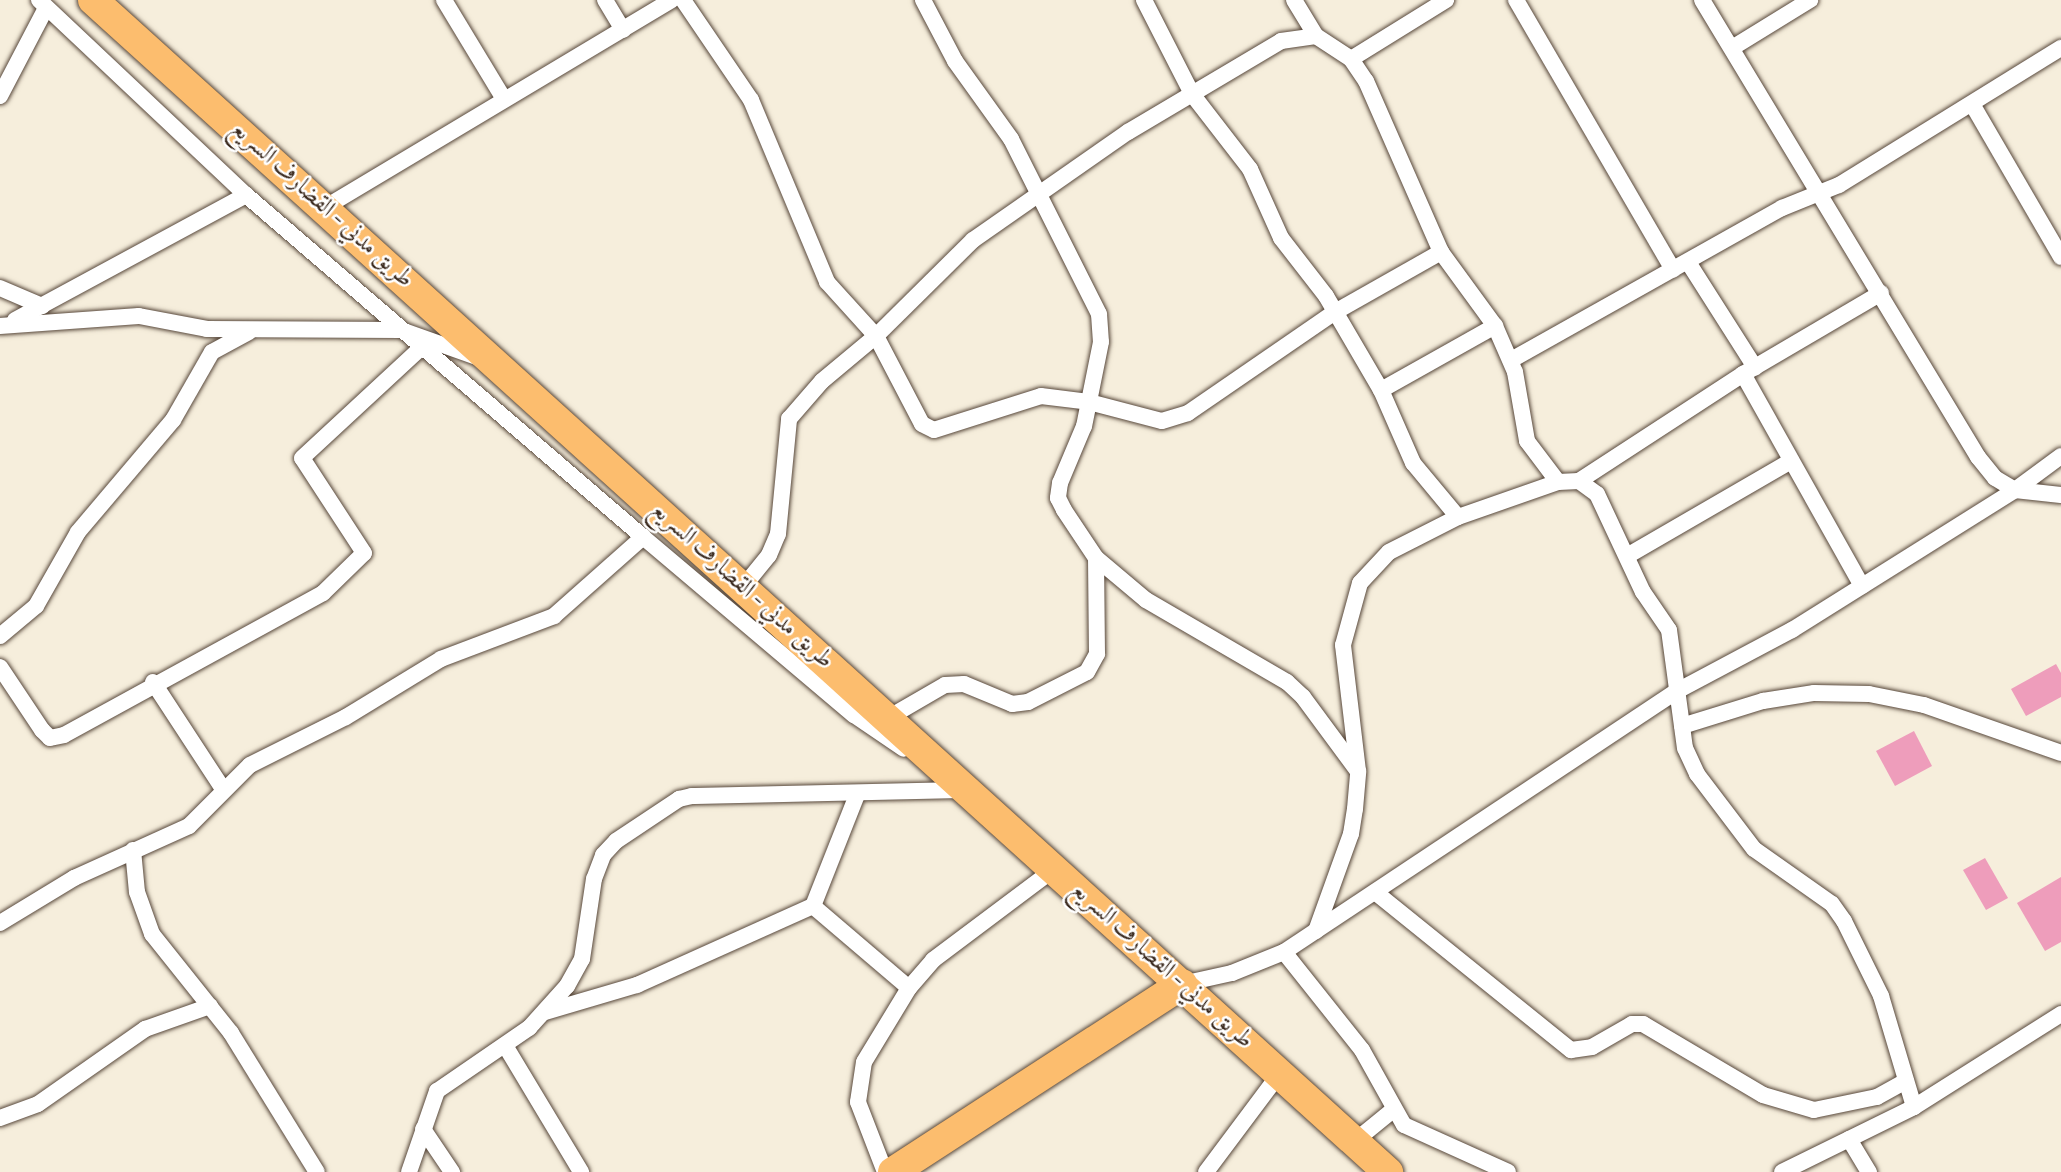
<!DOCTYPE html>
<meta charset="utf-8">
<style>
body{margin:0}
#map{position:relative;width:2061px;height:1172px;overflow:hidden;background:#f6eedc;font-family:Vollkorn,Amiri,serif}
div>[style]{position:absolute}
.building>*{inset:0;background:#ee9dbb}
.roads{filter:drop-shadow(0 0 2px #57473a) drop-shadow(0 0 2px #57473a)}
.street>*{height:16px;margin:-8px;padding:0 8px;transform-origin:8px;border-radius:8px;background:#fff}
.highway>*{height:30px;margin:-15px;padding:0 15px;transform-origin:15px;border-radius:15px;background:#fcbd6e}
span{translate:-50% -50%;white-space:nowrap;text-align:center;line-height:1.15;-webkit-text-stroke:5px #fff;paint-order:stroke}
.street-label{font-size:24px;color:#3b2a1e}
</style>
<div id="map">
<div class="building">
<i style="clip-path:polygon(2056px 664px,2061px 673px,2061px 697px,2026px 716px,2011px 689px)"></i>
<i style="clip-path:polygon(1914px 731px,1932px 766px,1895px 786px,1876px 751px)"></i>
<i style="clip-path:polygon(1985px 858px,2008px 898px,1986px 910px,1963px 870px)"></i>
<i style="clip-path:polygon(2061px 877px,2061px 942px,2045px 951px,2017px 903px)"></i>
</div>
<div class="roads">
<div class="street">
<i style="left:39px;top:0;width:284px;rotate:43.3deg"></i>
<i style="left:246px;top:195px;width:524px;rotate:40.74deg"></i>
<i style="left:643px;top:537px;width:276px;rotate:40.2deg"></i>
<i style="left:854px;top:715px;width:60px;rotate:34.2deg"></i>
<i style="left:444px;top:0;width:116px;rotate:58.8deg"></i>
<i style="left:605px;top:0;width:35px;rotate:59deg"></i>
<i style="left:683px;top:0;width:121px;rotate:55.8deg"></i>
<i style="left:751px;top:100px;width:197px;rotate:67.3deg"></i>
<i style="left:827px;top:282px;width:73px;rotate:47.8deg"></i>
<i style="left:876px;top:336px;width:99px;rotate:62.4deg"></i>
<i style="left:922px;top:424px;width:13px;rotate:27deg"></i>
<i style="left:934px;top:430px;width:112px;rotate:-17.6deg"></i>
<i style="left:1041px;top:396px;width:48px;rotate:7.1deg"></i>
<i style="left:1089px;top:402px;width:75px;rotate:14.6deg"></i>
<i style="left:1162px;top:421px;width:27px;rotate:-17deg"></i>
<i style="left:1188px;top:413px;width:178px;rotate:-34.5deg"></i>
<i style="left:1335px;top:312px;width:122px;rotate:-29.5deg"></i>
<i style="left:923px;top:0;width:69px;rotate:62.3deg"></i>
<i style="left:955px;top:61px;width:96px;rotate:54.3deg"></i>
<i style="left:1011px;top:139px;width:196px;rotate:63.3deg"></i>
<i style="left:1099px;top:314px;width:28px;rotate:86deg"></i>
<i style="left:1101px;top:342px;width:86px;rotate:101.4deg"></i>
<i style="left:1084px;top:426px;width:62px;rotate:112.8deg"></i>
<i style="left:1060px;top:483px;width:15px;rotate:98deg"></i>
<i style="left:1058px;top:498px;width:13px;rotate:63deg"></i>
<i style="left:1064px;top:510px;width:58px;rotate:56.3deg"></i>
<i style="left:1096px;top:558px;width:65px;rotate:40deg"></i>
<i style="left:1146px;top:600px;width:163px;rotate:30.2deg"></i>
<i style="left:1287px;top:682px;width:22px;rotate:43deg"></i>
<i style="left:1303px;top:697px;width:91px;rotate:53.5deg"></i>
<i style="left:1144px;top:0;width:106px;rotate:62.9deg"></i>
<i style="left:1192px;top:94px;width:95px;rotate:52.3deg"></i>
<i style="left:1250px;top:169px;width:76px;rotate:65.8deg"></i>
<i style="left:1281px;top:238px;width:73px;rotate:52.2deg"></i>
<i style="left:1326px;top:296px;width:109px;rotate:59.7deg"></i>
<i style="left:1381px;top:390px;width:80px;rotate:66.3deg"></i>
<i style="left:1413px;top:463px;width:70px;rotate:50.2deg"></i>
<i style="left:1294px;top:0;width:42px;rotate:58.6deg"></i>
<i style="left:1316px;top:36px;width:42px;rotate:33.3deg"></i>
<i style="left:1351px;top:59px;width:27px;rotate:56deg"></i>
<i style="left:1366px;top:81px;width:187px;rotate:66.3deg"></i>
<i style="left:1441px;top:252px;width:92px;rotate:53.9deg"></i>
<i style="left:1495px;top:326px;width:50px;rotate:66.5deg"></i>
<i style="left:1515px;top:372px;width:70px;rotate:80.1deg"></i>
<i style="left:1527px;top:441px;width:51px;rotate:52.9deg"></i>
<i style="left:1516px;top:0;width:312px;rotate:59.8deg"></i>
<i style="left:1702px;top:0;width:534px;rotate:58.87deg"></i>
<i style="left:1978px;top:457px;width:27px;rotate:51deg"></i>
<i style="left:1995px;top:478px;width:23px;rotate:31deg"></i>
<i style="left:2015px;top:490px;width:46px;rotate:6.2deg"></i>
<i style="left:1732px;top:48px;width:92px;rotate:-31.6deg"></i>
<i style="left:1351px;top:59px;width:112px;rotate:-31.8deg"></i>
<i style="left:0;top:96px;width:99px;rotate:-62.4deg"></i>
<i style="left:1972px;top:104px;width:177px;rotate:59.8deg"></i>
<i style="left:324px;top:208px;width:405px;rotate:-30.9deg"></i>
<i style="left:1688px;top:262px;width:125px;rotate:57.5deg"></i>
<i style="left:0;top:288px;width:46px;rotate:23.2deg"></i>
<i style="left:15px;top:320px;width:263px;rotate:-28.4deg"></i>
<i style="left:0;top:326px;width:139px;rotate:-4.1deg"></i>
<i style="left:139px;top:316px;width:69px;rotate:10.8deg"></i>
<i style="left:207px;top:329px;width:194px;rotate:0.3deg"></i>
<i style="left:401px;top:330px;width:81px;rotate:19.6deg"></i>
<i style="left:1511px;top:360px;width:311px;rotate:-29.3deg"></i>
<i style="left:1782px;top:208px;width:61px;rotate:-22deg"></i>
<i style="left:1839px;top:185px;width:261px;rotate:-31.7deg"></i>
<i style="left:1743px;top:374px;width:243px;rotate:60.7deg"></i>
<i style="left:1381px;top:390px;width:131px;rotate:-29.3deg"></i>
<i style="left:1579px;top:481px;width:196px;rotate:-33.1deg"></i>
<i style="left:1743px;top:374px;width:160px;rotate:-30.4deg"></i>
<i style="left:1627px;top:556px;width:190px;rotate:-30.1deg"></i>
<i style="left:743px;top:587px;width:41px;rotate:-50.9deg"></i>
<i style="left:769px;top:555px;width:23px;rotate:-67deg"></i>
<i style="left:778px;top:534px;width:116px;rotate:-84.5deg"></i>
<i style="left:789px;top:419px;width:50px;rotate:-49deg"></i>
<i style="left:822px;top:381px;width:70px;rotate:-39.8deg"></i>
<i style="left:876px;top:336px;width:136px;rotate:-44.7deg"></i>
<i style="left:973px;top:240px;width:189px;rotate:-34.9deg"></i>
<i style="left:1128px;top:132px;width:178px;rotate:-30.7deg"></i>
<i style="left:1281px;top:41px;width:35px;rotate:-8deg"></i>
<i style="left:0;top:636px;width:47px;rotate:-39.8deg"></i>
<i style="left:36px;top:606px;width:85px;rotate:-60.4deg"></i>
<i style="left:78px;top:532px;width:147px;rotate:-49.7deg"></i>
<i style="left:173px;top:420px;width:78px;rotate:-60.2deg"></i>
<i style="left:212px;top:352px;width:42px;rotate:-28.4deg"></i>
<i style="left:0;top:667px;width:76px;rotate:56.3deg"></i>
<i style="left:42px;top:730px;width:11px;rotate:45deg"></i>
<i style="left:50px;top:738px;width:14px;rotate:-12deg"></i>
<i style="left:64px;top:735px;width:295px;rotate:-28.7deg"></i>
<i style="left:323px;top:593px;width:57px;rotate:-44.3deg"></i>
<i style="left:364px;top:553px;width:113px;rotate:-123.1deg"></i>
<i style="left:302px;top:458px;width:163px;rotate:-42.8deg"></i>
<i style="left:153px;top:682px;width:128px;rotate:56.8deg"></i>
<i style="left:888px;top:718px;width:66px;rotate:-30.1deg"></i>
<i style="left:945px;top:685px;width:19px;rotate:-3deg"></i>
<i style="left:964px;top:684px;width:52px;rotate:22.6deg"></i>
<i style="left:1012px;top:704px;width:16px;rotate:-7deg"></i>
<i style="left:1028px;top:702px;width:66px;rotate:-27deg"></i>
<i style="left:1087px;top:672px;width:21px;rotate:-61deg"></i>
<i style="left:1097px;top:654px;width:96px;rotate:-90.6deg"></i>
<i style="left:1682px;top:726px;width:85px;rotate:-17.2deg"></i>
<i style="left:1763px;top:701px;width:52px;rotate:-8.9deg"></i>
<i style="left:1814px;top:693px;width:55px;rotate:1deg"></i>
<i style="left:1869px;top:694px;width:56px;rotate:11.3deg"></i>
<i style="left:1924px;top:705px;width:145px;rotate:19.3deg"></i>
<i style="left:133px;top:850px;width:42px;rotate:84.6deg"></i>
<i style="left:137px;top:892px;width:45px;rotate:70.3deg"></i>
<i style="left:152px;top:934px;width:127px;rotate:51.4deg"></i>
<i style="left:231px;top:1033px;width:163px;rotate:58.3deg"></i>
<i style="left:1375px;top:892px;width:252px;rotate:38.9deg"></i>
<i style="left:1571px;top:1050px;width:21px;rotate:-8deg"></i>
<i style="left:1592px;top:1047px;width:46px;rotate:-29.9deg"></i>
<i style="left:1632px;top:1024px;width:11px"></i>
<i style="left:1643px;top:1024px;width:139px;rotate:30.6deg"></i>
<i style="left:1763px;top:1095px;width:53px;rotate:16.4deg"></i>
<i style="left:1814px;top:1110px;width:64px;rotate:-11.7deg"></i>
<i style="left:1877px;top:1097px;width:33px;rotate:-29deg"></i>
<i style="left:813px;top:906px;width:126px;rotate:40.5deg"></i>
<i style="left:0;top:923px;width:87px;rotate:-31.3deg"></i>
<i style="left:74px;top:878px;width:126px;rotate:-24.3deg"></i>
<i style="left:189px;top:826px;width:86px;rotate:-45deg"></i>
<i style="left:250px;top:765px;width:107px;rotate:-26.6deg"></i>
<i style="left:346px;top:717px;width:111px;rotate:-31.4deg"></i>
<i style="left:441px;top:659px;width:121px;rotate:-20.8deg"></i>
<i style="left:554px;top:616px;width:119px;rotate:-41.6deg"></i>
<i style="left:1316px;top:931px;width:103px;rotate:-70.2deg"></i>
<i style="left:1351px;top:834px;width:25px;rotate:-81deg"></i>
<i style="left:1355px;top:809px;width:38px;rotate:-85deg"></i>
<i style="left:1358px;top:771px;width:127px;rotate:-96.8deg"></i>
<i style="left:1343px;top:645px;width:64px;rotate:-74.7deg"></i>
<i style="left:1360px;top:583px;width:42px;rotate:-46.9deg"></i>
<i style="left:1389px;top:552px;width:77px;rotate:-26.9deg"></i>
<i style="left:1458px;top:517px;width:106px;rotate:-19.3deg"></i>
<i style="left:1558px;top:482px;width:21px;rotate:-3deg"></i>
<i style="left:1579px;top:481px;width:22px;rotate:36deg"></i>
<i style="left:1597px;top:494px;width:108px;rotate:64.9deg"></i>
<i style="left:1643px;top:592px;width:46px;rotate:55.6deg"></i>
<i style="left:1669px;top:630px;width:119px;rotate:82.3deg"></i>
<i style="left:1685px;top:748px;width:29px;rotate:65deg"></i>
<i style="left:1697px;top:774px;width:94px;rotate:52.8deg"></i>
<i style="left:1754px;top:849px;width:95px;rotate:35.2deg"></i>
<i style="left:1832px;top:904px;width:21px;rotate:55deg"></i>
<i style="left:1844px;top:921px;width:84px;rotate:63.7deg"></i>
<i style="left:1881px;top:996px;width:116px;rotate:73.4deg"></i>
<i style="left:1284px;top:952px;width:125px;rotate:51.5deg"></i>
<i style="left:1362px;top:1050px;width:86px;rotate:60.8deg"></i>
<i style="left:1404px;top:1125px;width:114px;rotate:24.3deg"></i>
<i style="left:1182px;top:984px;width:51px;rotate:-12.4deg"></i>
<i style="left:1232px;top:973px;width:56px;rotate:-22deg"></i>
<i style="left:1284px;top:952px;width:474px;rotate:-33.6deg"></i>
<i style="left:1679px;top:690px;width:128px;rotate:-28deg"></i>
<i style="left:1792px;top:630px;width:263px;rotate:-32.1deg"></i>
<i style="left:2015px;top:490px;width:57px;rotate:-36.5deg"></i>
<i style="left:545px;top:1012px;width:96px;rotate:-16.4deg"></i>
<i style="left:637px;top:985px;width:193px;rotate:-24.2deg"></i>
<i style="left:813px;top:906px;width:119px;rotate:-68.4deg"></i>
<i style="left:506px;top:1047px;width:146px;rotate:59deg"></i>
<i style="left:0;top:1118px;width:40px;rotate:-20.2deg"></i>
<i style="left:38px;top:1104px;width:131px;rotate:-35deg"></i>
<i style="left:145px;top:1029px;width:69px;rotate:-19.5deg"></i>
<i style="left:423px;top:1129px;width:52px;rotate:56deg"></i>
<i style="left:1849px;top:1139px;width:39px;rotate:59deg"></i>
<i style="left:1355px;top:1141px;width:49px;rotate:-39.2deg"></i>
<i style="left:409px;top:1172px;width:86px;rotate:-70.9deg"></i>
<i style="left:437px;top:1091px;width:112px;rotate:-34.4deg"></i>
<i style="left:529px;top:1028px;width:57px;rotate:-47.9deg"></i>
<i style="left:567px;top:986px;width:31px;rotate:-61deg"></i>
<i style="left:582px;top:959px;width:81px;rotate:-81.5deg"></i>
<i style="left:594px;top:879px;width:26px;rotate:-69deg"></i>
<i style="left:603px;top:855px;width:19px;rotate:-47deg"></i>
<i style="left:616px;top:841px;width:76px;rotate:-33.7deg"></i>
<i style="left:679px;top:799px;width:13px;rotate:-13deg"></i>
<i style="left:692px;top:796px;width:272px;rotate:-1.3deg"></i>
<i style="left:885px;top:1172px;width:75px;rotate:-111.1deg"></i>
<i style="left:858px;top:1102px;width:40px;rotate:-81.5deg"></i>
<i style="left:864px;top:1062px;width:87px;rotate:-58.7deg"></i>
<i style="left:909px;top:988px;width:37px;rotate:-49deg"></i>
<i style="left:933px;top:960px;width:151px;rotate:-36.9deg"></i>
<i style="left:1206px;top:1172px;width:124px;rotate:-53.2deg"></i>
<i style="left:1782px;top:1172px;width:147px;rotate:-26.2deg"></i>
<i style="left:1914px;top:1107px;width:174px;rotate:-32.3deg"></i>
</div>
<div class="highway">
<i style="left:93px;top:0;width:1747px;rotate:42.15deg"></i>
<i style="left:893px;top:1172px;width:345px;rotate:-33deg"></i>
</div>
</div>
<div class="street-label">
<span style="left:321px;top:205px;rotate:42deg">طريق مدني - القضارف السريع</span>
<span style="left:741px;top:586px;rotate:42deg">طريق مدني - القضارف السريع</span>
<span style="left:1161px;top:966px;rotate:42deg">طريق مدني - القضارف السريع</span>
</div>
</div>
